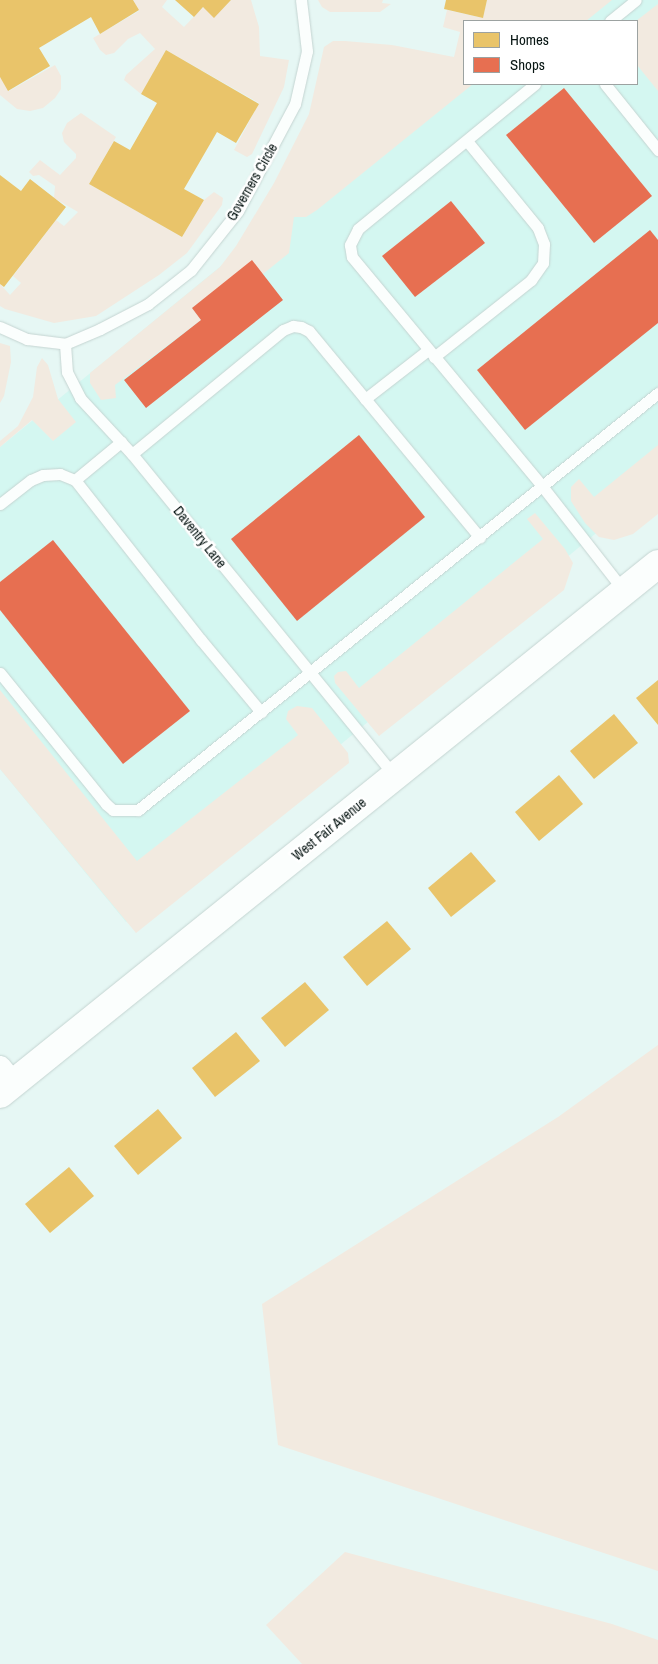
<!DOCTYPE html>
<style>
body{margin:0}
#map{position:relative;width:658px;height:1664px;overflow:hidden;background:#e6f7f4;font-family:"Archivo Narrow",sans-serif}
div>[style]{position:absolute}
.built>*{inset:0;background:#d4f7f1}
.green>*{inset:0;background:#f2eae0}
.homes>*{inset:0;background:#e9c46a}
.shops>*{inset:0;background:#e76f51}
.roads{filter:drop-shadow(0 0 1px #c4d4d1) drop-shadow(0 0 1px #c4d4d1)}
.service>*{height:11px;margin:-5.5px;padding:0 5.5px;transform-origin:5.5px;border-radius:5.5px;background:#fbfefd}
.minor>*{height:21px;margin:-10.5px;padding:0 10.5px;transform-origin:10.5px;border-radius:10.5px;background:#fbfefd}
.tertiary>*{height:28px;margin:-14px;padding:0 14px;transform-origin:14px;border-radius:14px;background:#fbfefd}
span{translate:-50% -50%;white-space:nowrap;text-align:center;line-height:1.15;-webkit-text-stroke:5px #fff;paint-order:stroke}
.street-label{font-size:14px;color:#081614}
.legend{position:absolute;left:463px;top:20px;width:175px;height:65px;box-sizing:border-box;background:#fff;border:1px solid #9ca2a1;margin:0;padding:6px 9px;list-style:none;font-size:15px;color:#081614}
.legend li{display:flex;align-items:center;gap:10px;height:25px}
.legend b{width:25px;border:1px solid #9ca2a1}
</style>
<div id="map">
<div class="built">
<i style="clip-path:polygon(546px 0,658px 0,658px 482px,126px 922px,0 769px,0 447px,464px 67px,464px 84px,637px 84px,637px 21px,520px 21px)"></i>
</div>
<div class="green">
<i style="clip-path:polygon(133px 0,167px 0,162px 7px,184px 27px,203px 7px,214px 17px,231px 0,251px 0,259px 27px,260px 56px,289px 60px,284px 87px,252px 154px,247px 157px,234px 150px,259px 103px,166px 50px,141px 94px,124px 80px,126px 75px,155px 49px,140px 33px,128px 39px,114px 53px,106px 55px,100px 50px,93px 38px,139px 11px)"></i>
<i style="clip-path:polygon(318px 0,383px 0,382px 3px,391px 4px,380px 12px,330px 12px,322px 7px)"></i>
<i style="clip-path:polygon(487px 0,612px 0,586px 21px,464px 21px,464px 84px,473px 84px,317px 210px,306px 217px,294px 217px,289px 253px,263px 274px,252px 261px,192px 308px,201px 320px,115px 385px,116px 398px,101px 400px,90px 383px,90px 373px,220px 267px,236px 246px,274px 183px,309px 114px,324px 47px,333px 41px,345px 41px,392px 45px,454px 57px,460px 32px,443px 27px,447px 10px,483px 18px)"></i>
<i style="clip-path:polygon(658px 4px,658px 91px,637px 65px,636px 21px)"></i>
<i style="clip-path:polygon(55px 65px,61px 76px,61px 89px,55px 98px,43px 108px,30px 111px,17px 109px,0 95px,0 77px,9px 91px)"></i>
<i style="clip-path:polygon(81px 113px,116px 137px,89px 184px,182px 237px,204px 200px,214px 192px,223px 198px,222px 205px,187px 253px,159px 275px,96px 316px,54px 323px,5px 309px,0 306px,0 284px,10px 295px,21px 283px,13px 276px,56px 220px,64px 226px,78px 212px,54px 198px,55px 186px,39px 175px,33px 176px,29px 172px,40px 160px,60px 175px,76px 158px,76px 154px,64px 142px,62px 133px,67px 123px)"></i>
<i style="clip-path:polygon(0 343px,10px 346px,11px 362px,4px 396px,0 403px)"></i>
<i style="clip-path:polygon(42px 358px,48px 365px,58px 399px,76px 422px,53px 441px,32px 420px,0 447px,0 441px,18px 426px,33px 397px,37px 367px)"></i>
<i style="clip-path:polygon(658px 445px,658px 514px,633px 534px,614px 540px,599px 537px,585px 523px,571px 501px,571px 487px,579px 479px,594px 497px)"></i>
<i style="clip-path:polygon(535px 513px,565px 549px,573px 563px,564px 590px,379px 736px,335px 683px,334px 676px,338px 672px,346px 671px,359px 688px,543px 539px,527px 519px)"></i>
<i style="clip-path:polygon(0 690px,137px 861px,298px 735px,286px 719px,288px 711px,297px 706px,312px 708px,348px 753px,349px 763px,136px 933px,0 769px)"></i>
<i style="clip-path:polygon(658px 1045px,658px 1571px,278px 1445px,262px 1304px,558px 1117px)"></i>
<i style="clip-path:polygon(345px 1552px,612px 1624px,658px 1640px,658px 1664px,302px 1664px,266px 1625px)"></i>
</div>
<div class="homes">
<i style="clip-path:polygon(0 0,133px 0,139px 10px,100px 34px,91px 17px,39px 48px,50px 66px,8px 91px,0 77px)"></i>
<i style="clip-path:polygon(175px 0,231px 0,214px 18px,203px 7px,194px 17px)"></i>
<i style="clip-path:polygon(446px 0,487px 0,483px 18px,444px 9px)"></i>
<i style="clip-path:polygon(166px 50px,259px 104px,236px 143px,217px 132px,184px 189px,204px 200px,182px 237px,89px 184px,114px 141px,130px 150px,157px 103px,141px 94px)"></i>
<i style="clip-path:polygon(0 175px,21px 191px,30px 179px,66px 207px,4px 287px,0 284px)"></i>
<i style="clip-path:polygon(658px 680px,658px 725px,636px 698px)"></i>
<i style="clip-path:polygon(614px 714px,638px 743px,594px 779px,570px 751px)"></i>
<i style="clip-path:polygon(559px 775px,583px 804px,539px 841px,515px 812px)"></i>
<i style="clip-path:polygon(471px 852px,496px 881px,451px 917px,428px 888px)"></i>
<i style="clip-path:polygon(387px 921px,411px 949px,367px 986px,343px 957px)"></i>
<i style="clip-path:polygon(305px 982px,329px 1010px,285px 1047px,261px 1018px)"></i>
<i style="clip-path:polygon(236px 1032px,260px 1061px,215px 1097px,192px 1068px)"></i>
<i style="clip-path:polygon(158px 1109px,182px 1138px,138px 1175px,114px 1146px)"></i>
<i style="clip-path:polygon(69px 1167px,94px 1196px,50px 1233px,25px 1204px)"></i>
</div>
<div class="shops">
<i style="clip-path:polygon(564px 88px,652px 196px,594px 243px,506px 135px)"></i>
<i style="clip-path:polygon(451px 201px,485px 243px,415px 297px,382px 256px)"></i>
<i style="clip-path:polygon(650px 230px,658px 240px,658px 323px,525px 430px,477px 370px)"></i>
<i style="clip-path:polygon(252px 260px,283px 300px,146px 408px,124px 380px,201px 320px,192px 308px)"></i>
<i style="clip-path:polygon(359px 435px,425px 517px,297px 621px,231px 539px)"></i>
<i style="clip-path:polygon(53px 540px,190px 711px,123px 764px,0 610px,0 582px)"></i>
</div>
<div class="roads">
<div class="service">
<i style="left:610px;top:21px;width:33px;rotate:-39deg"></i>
<i style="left:535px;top:84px;width:229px;rotate:140.7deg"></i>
<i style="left:358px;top:229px;width:18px;rotate:117deg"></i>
<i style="left:350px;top:245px;width:12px;rotate:81deg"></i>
<i style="left:352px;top:257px;width:298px;rotate:50.3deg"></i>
<i style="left:542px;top:486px;width:133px;rotate:52deg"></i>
<i style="left:605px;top:84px;width:85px;rotate:51.2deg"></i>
<i style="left:0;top:327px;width:30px;rotate:24deg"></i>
<i style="left:27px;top:339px;width:38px;rotate:7deg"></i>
<i style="left:65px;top:344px;width:38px;rotate:-23deg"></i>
<i style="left:100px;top:329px;width:54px;rotate:-27.5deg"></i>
<i style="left:148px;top:304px;width:55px;rotate:-38.3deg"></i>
<i style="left:191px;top:270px;width:75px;rotate:-51.5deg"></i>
<i style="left:238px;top:211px;width:121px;rotate:-62deg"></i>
<i style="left:295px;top:104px;width:54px;rotate:-77.2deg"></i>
<i style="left:307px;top:51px;width:51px;rotate:-96.7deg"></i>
<i style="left:65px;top:344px;width:28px;rotate:86deg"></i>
<i style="left:67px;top:372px;width:29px;rotate:63deg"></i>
<i style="left:80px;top:398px;width:76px;rotate:47.1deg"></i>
<i style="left:132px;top:454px;width:416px;rotate:50.8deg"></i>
<i style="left:434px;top:357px;width:124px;rotate:-38.4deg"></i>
<i style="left:531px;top:280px;width:21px;rotate:-55deg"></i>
<i style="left:543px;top:263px;width:19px;rotate:-87deg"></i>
<i style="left:544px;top:244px;width:17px;rotate:-111deg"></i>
<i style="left:538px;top:228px;width:112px;rotate:-129.2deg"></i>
<i style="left:365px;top:399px;width:80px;rotate:-37.9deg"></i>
<i style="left:132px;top:454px;width:195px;rotate:-39.4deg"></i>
<i style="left:283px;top:330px;width:11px;rotate:-22deg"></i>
<i style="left:293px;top:326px;width:8px;rotate:7deg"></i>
<i style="left:301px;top:327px;width:9px;rotate:27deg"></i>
<i style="left:309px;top:331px;width:268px;rotate:50.4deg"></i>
<i style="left:75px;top:480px;width:60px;rotate:-39.6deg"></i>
<i style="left:0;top:504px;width:39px;rotate:-38deg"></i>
<i style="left:31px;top:480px;width:13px;rotate:-23deg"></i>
<i style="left:43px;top:475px;width:17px;rotate:-3deg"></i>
<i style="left:60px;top:474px;width:16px;rotate:22deg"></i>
<i style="left:75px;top:480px;width:204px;rotate:51.8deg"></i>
<i style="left:201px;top:640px;width:94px;rotate:50.2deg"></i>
<i style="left:0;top:673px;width:169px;rotate:51deg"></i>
<i style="left:106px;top:804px;width:9px;rotate:41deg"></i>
<i style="left:113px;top:810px;width:25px"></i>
<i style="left:138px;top:810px;width:667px;rotate:-38.73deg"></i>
</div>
<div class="minor">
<i style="left:0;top:1066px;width:22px;rotate:51deg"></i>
</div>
<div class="tertiary">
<i style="left:0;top:1094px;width:845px;rotate:-38.85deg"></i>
</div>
</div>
<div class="street-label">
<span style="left:252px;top:182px;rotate:-60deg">Governers Circle</span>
<span style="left:200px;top:537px;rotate:51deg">Daventry Lane</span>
<span style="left:329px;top:829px;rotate:-39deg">West Fair Avenue</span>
</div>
<ul class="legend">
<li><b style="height:14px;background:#e9c46a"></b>Homes</li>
<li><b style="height:14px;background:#e76f51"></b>Shops</li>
</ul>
</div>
